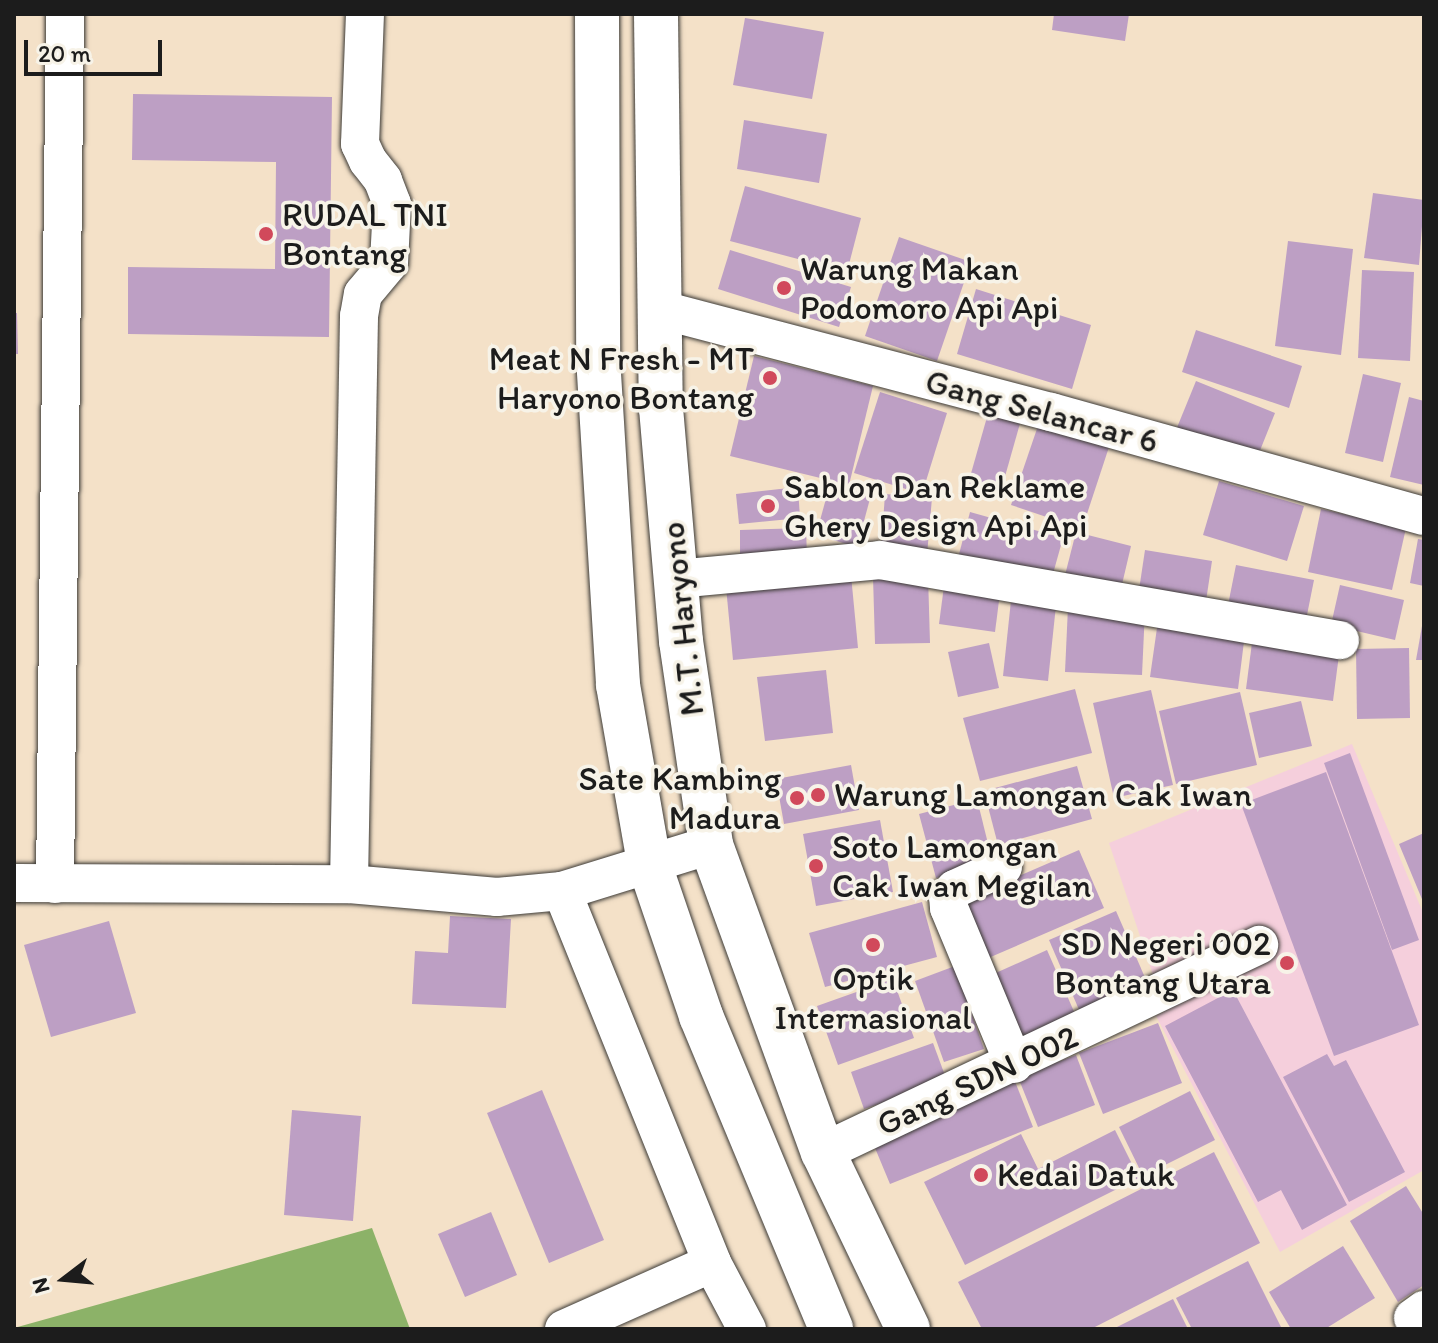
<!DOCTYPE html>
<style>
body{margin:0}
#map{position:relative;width:1438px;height:1343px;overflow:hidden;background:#f4e1c8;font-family:Itim,sans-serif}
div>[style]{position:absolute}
.built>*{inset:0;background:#f5cfdc}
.forest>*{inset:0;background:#8cb268}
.building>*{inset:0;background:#bd9fc4}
.roads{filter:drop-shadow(0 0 2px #3c3a36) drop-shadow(0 0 2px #3c3a36)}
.street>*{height:38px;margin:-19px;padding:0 19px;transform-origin:19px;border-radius:19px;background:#fff}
.secondary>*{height:44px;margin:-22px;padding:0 22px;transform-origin:22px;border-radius:22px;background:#fff}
.dots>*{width:22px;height:22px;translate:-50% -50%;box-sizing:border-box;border:4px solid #f7f3e8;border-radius:50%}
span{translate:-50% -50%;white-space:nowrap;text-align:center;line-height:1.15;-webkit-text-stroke:7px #f7f3e8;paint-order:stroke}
.poi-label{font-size:34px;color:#1c1c1c}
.left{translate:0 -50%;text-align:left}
.right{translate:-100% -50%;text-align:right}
.street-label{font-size:34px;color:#1c1c1c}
.frame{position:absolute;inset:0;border:16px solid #1c1c1c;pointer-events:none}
.north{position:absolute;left:24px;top:1239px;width:80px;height:80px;-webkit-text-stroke:6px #f7f3e8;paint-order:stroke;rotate:254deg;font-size:22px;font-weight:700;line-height:32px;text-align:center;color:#1c1c1c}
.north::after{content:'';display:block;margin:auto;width:28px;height:36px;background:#1c1c1c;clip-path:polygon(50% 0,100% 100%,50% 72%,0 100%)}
.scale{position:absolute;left:24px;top:40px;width:138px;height:36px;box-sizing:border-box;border:4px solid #1c1c1c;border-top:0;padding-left:10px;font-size:24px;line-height:28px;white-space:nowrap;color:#1c1c1c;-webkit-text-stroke:6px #f7f3e8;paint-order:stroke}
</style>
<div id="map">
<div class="built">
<i style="clip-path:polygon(1352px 744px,1424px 915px,1424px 1170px,1280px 1252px,1156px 1016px,1165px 1011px,1109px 843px)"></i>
</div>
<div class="forest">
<i style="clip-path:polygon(372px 1228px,410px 1329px,14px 1329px,14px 1328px)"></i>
</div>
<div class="building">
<i style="clip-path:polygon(1054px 14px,1129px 14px,1125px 41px,1052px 30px)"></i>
<i style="clip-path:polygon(745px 18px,824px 32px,812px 99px,733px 85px)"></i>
<i style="clip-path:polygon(133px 94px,332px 97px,329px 337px,128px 334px,128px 267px,275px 269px,276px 162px,132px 160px)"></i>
<i style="clip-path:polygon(744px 120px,827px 134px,819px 183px,737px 169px)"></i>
<i style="clip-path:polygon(745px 186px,861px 218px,847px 272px,730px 241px)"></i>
<i style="clip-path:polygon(1373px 193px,1424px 200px,1419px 265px,1364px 258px)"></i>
<i style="clip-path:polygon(899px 237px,971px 262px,937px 361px,865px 336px)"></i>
<i style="clip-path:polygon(1288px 241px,1353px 249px,1341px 355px,1275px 346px)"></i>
<i style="clip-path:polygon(730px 250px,851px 287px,839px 327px,718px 289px)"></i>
<i style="clip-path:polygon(1362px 270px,1414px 272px,1410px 361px,1358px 358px)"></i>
<i style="clip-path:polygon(976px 289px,1091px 325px,1072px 389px,957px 354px)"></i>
<i style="clip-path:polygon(14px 313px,17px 313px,18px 354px,14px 354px)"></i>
<i style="clip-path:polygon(1196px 330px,1302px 366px,1289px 408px,1182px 372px)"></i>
<i style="clip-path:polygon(754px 356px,873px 386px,849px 485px,730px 456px)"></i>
<i style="clip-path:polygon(1363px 374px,1401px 383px,1383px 462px,1345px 453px)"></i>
<i style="clip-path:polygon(1196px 381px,1275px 413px,1255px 463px,1176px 430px)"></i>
<i style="clip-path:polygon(880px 392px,947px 413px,922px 494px,854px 473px)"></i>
<i style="clip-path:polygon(1409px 397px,1424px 401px,1424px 485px,1390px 477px)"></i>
<i style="clip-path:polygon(989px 410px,1021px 420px,1000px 494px,968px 484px)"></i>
<i style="clip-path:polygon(1041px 417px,1111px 441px,1082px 529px,1011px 505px)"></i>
<i style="clip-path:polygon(1219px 481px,1304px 506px,1287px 561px,1203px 535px)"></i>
<i style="clip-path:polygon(830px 484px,871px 495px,857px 547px,816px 535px)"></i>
<i style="clip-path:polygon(798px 487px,800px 518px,739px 524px,736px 494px)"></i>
<i style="clip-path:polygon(885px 494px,932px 498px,927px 555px,881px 551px)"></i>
<i style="clip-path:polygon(1321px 509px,1406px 528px,1392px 590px,1308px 572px)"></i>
<i style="clip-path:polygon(970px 512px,1063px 538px,1049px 588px,957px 562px)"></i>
<i style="clip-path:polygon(806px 528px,807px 557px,740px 559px,740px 530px)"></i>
<i style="clip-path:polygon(1076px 532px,1131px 546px,1120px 593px,1064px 579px)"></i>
<i style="clip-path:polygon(1418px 539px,1424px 540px,1424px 586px,1410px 583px)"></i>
<i style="clip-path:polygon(1145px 550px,1212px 561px,1206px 601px,1139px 590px)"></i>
<i style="clip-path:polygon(1236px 565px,1314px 580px,1305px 625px,1227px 610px)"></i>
<i style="clip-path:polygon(851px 575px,858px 648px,733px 660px,726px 587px)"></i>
<i style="clip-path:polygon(928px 575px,930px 643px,875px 644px,873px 577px)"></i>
<i style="clip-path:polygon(1340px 585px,1404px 600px,1395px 640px,1331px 625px)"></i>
<i style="clip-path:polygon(944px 586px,1000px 593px,995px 632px,939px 624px)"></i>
<i style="clip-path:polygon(1012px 591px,1057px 596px,1048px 681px,1003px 676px)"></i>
<i style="clip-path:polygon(1068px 607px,1145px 610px,1142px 675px,1065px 672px)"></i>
<i style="clip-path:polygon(1159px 614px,1246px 626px,1238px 689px,1150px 677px)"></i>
<i style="clip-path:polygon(1422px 626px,1424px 660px,1416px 660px)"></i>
<i style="clip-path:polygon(1253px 635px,1340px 647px,1333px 701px,1246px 689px)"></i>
<i style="clip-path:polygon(989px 643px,999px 688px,958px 697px,948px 652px)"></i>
<i style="clip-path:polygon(1409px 648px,1410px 718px,1357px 719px,1356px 649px)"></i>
<i style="clip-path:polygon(826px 670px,833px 733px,765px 741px,757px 677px)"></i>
<i style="clip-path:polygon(1075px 689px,1092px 753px,980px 781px,963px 718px)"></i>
<i style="clip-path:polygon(1151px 690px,1173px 785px,1114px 798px,1093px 703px)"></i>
<i style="clip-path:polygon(1240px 692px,1257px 765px,1176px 784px,1159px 711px)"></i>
<i style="clip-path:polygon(1301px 701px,1312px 746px,1259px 758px,1249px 713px)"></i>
<i style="clip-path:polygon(1350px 753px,1419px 940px,1392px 950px,1324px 763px)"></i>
<i style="clip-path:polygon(851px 765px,859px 810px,784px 824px,776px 779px)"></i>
<i style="clip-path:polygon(1077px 766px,1092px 819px,998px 845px,984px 791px)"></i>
<i style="clip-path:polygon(1326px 772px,1419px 1025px,1334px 1056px,1241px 804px)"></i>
<i style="clip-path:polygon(977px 799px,993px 864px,936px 878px,919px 814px)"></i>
<i style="clip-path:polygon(880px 820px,893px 892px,816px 906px,803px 834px)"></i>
<i style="clip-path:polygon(1424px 833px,1424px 904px,1399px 844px)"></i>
<i style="clip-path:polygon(1079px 850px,1104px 908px,986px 959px,961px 901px)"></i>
<i style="clip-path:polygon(922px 902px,937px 957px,825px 987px,809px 933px)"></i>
<i style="clip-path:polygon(1116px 911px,1150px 989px,1083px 1019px,1049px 940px)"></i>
<i style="clip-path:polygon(450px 916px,511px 919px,506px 1008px,412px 1004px,415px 951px,448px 953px)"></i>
<i style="clip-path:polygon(109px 921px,136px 1013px,51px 1037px,24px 945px)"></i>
<i style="clip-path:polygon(1047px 950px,1079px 1023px,1020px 1049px,989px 976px)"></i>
<i style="clip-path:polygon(955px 966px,984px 1049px,944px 1062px,915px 981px)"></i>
<i style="clip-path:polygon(893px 979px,914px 1038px,838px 1065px,817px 1006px)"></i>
<i style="clip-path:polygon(1233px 990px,1347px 1205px,1302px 1230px,1281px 1190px,1258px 1202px,1165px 1026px)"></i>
<i style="clip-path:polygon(1158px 1023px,1182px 1083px,1103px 1114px,1079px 1053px)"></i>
<i style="clip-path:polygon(933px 1043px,947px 1081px,864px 1109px,851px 1072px)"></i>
<i style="clip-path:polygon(1327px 1054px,1334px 1066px,1346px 1060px,1405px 1172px,1349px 1202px,1283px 1077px)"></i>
<i style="clip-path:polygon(1076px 1055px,1095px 1105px,1038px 1127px,1018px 1077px)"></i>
<i style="clip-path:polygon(1014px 1079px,1033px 1127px,890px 1184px,870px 1136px)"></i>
<i style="clip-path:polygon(542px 1090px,604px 1240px,549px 1263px,487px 1113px)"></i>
<i style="clip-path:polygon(1190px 1091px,1215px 1140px,1143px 1176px,1119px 1127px)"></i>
<i style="clip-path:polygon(292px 1110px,361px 1116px,353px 1221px,284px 1215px)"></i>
<i style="clip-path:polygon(1115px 1130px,1139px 1178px,965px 1265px,924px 1182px,1021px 1134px,1038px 1169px)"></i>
<i style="clip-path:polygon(1214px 1152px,1260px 1243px,1091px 1329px,982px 1329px,958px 1282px)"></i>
<i style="clip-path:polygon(1406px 1186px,1424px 1215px,1424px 1285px,1398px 1302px,1350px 1221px)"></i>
<i style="clip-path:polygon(491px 1212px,517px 1275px,465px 1297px,438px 1234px)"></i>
<i style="clip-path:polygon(1343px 1246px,1375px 1298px,1325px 1329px,1291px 1329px,1269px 1292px)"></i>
<i style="clip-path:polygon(1248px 1261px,1282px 1329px,1192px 1329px,1176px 1298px)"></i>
<i style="clip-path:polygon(1173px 1299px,1188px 1329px,1113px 1329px)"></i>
</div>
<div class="roads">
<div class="street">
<i style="left:658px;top:309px;width:406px;rotate:14.7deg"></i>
<i style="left:1051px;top:412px;width:387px;rotate:15.6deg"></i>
<i style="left:676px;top:579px;width:205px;rotate:-5.3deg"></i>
<i style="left:880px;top:560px;width:467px;rotate:9.9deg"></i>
<i style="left:1003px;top:867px;width:53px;rotate:155.4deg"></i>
<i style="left:955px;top:889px;width:10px;rotate:135deg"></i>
<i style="left:948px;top:896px;width:12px;rotate:85deg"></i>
<i style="left:949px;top:908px;width:169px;rotate:67.4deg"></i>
<i style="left:14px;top:883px;width:335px;rotate:0.2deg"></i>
<i style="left:349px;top:884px;width:149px;rotate:5deg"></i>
<i style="left:497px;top:897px;width:65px;rotate:-5.3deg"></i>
<i style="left:562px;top:891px;width:156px;rotate:-17.2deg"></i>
<i style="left:55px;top:884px;width:870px;rotate:-89.34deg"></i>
<i style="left:349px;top:884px;width:568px;rotate:-88.99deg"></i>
<i style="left:359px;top:316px;width:22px;rotate:-80deg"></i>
<i style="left:363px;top:294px;width:40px;rotate:-50deg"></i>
<i style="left:389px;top:263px;width:59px;rotate:-87.1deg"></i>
<i style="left:392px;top:204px;width:26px;rotate:-111deg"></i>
<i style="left:383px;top:180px;width:24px;rotate:-128deg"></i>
<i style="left:368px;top:161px;width:19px;rotate:-115deg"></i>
<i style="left:360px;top:144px;width:130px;rotate:-87.8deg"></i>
<i style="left:562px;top:891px;width:401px;rotate:68deg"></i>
<i style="left:712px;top:1263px;width:75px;rotate:62.1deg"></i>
<i style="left:823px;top:1152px;width:483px;rotate:-25.4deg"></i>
<i style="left:1413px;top:1318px;width:14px;rotate:-36deg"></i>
<i style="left:564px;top:1329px;width:162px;rotate:-24deg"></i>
</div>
<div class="secondary">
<i style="left:597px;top:14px;width:343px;rotate:89.8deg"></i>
<i style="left:598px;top:357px;width:329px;rotate:86.5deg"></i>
<i style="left:618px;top:685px;width:181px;rotate:80.1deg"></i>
<i style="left:649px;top:863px;width:162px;rotate:71.2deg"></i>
<i style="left:701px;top:1016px;width:339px;rotate:67.4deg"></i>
<i style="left:656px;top:14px;width:394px;rotate:89.3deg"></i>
<i style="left:661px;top:408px;width:234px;rotate:85.1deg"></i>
<i style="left:681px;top:641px;width:206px;rotate:81.6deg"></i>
<i style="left:711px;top:845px;width:327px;rotate:70deg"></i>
<i style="left:823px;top:1152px;width:196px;rotate:64.3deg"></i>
</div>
</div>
<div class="dots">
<i style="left:266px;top:234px;background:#d1495b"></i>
<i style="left:784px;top:288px;background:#d1495b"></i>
<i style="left:770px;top:378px;background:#d1495b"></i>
<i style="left:768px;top:506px;background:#d1495b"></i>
<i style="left:818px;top:795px;background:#d1495b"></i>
<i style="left:797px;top:798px;background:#d1495b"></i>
<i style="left:816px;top:866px;background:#d1495b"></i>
<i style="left:873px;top:945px;background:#d1495b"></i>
<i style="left:1287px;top:963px;background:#d1495b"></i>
<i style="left:981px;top:1175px;background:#d1495b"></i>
</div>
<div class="poi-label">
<span class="left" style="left:282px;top:234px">RUDAL TNI<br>Bontang</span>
<span class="left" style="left:800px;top:288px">Warung Makan<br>Podomoro Api Api</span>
<span class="right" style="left:754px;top:378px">Meat N Fresh - MT<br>Haryono Bontang</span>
<span class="left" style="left:784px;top:506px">Sablon Dan Reklame<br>Ghery Design Api Api</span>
<span class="right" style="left:781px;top:798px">Sate Kambing<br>Madura</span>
<span class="left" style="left:834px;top:795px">Warung Lamongan Cak Iwan</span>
<span class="left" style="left:832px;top:866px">Soto Lamongan<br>Cak Iwan Megilan</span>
<span class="right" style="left:1271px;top:963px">SD Negeri 002<br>Bontang Utara</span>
<span style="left:873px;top:998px">Optik<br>Internasional</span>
<span class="left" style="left:997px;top:1175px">Kedai Datuk</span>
</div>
<div class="street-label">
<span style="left:1042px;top:411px;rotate:15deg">Gang Selancar 6</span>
<span style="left:682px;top:619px;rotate:-96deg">M.T. Haryono</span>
<span style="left:977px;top:1080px;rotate:-25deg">Gang SDN 002</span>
</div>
<div class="frame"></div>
<div class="north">N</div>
<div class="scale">20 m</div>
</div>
